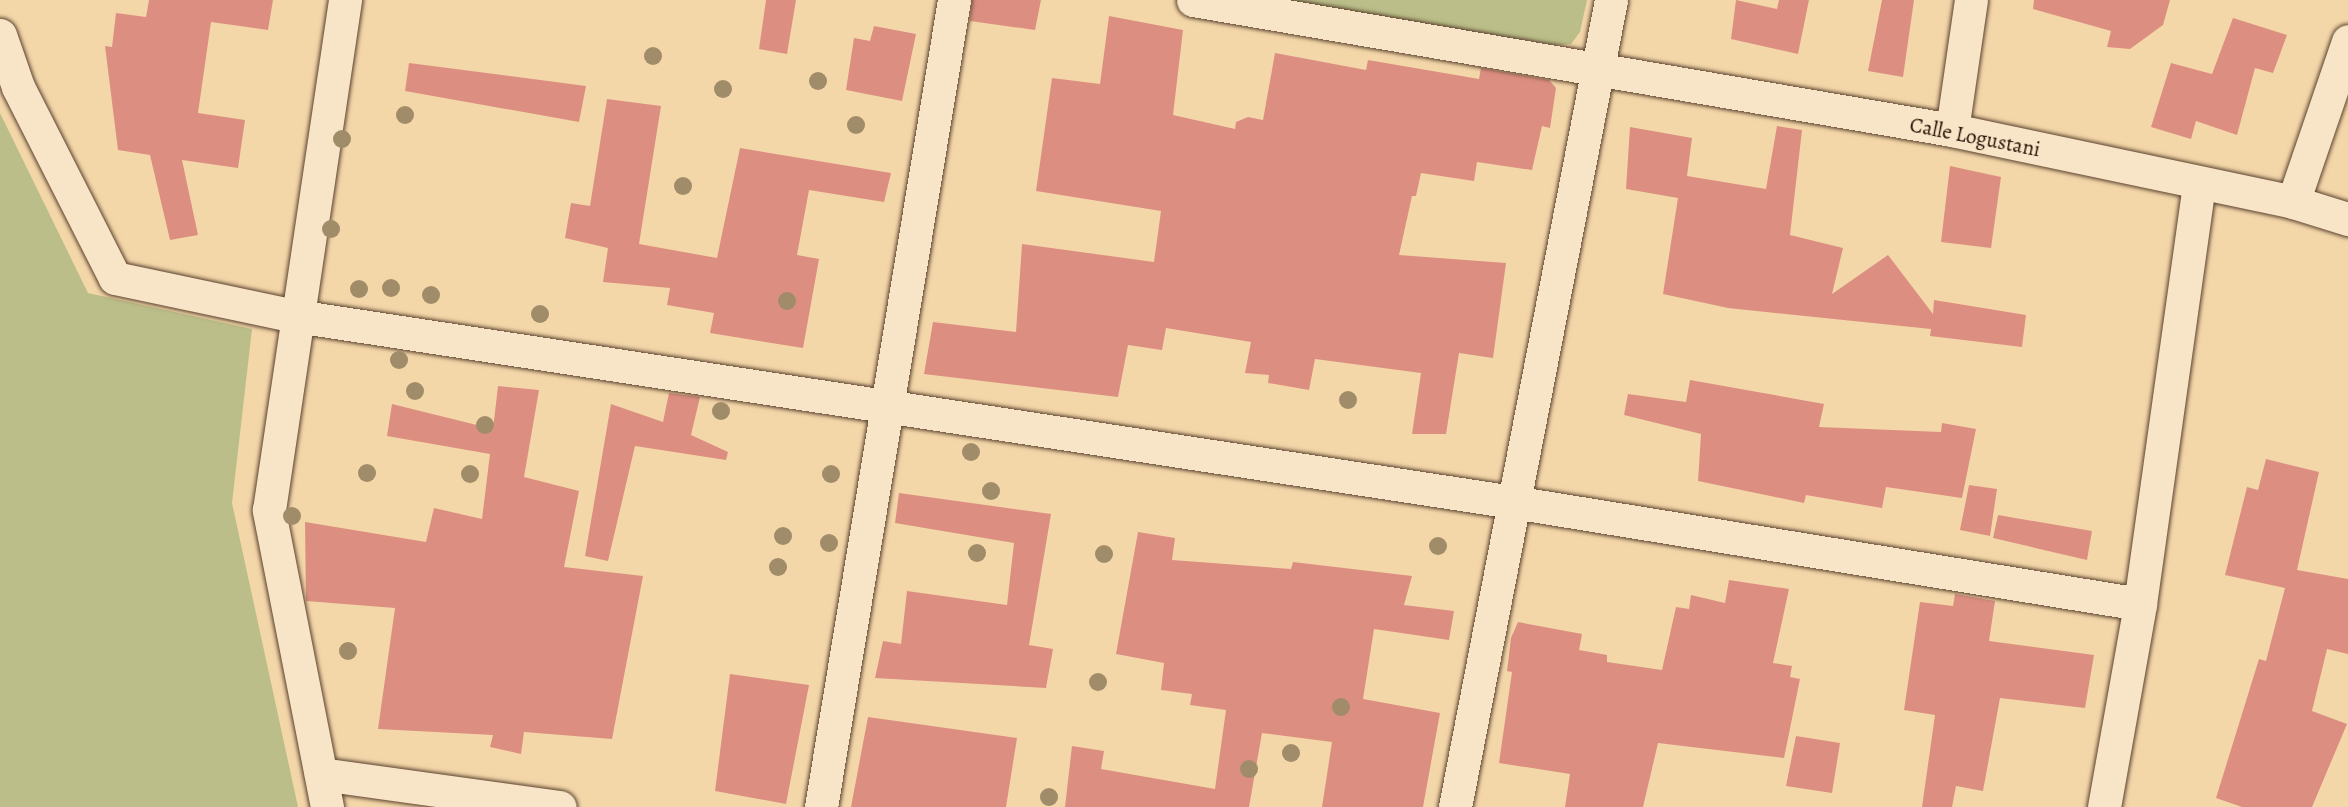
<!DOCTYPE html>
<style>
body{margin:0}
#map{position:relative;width:2348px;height:807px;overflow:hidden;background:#f4d7a9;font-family:Alegreya,serif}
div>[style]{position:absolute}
.green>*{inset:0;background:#bbbe89}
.building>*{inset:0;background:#dc8f81}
.roads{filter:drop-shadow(0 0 2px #5a422f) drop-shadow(0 0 2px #5a422f)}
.minor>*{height:33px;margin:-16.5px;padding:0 16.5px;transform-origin:16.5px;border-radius:16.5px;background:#f8e5c7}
.trees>*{width:18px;height:18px;margin:-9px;border-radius:50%;background:#a08c69}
span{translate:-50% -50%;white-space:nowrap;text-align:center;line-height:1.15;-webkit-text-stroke:4.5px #f8e5c7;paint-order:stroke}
.street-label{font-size:21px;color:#271106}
</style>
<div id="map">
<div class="green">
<i style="clip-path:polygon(1260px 0,1587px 0,1580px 32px,1571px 44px,1555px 45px)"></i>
<i style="clip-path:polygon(0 113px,88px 293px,252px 329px,232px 503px,298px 807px,0 807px)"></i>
</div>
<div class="building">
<i style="clip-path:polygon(149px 0,273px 0,268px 30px,211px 22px,198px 113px,245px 120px,238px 168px,182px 160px,198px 235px,170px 240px,150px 155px,118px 150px,105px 46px,112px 47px,116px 13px,146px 17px)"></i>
<i style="clip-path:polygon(766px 0,796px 0,787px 54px,759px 49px)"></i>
<i style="clip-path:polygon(972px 0,1041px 0,1035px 30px,970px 21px)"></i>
<i style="clip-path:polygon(1736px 0,1777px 9px,1779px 0,1809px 0,1798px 54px,1731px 39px)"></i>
<i style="clip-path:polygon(1882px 0,1914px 0,1903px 77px,1868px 71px)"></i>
<i style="clip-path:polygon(2034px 0,2170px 0,2163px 25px,2130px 49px,2107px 47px,2111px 31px,2033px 9px)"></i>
<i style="clip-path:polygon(1109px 16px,1183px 30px,1173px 115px,1235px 129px,1236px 122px,1248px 117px,1263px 120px,1275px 53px,1366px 70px,1368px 60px,1479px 79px,1481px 68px,1549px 80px,1556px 88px,1550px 128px,1542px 126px,1532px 170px,1477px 162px,1474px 181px,1421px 173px,1416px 196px,1412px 196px,1399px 255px,1506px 263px,1493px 358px,1459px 353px,1446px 434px,1412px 434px,1421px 373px,1315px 359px,1309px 390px,1268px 383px,1269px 375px,1245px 373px,1251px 342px,1166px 328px,1162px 350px,1128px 345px,1118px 397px,924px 374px,933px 322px,1016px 332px,1022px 244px,1154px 262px,1161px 211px,1036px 191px,1052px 78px,1100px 84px)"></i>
<i style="clip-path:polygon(2233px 18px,2287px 35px,2273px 73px,2255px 68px,2237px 135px,2196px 121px,2191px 139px,2151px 127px,2171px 63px,2212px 74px)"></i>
<i style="clip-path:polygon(874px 26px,916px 34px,902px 101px,846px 90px,854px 38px,870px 41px)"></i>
<i style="clip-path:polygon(409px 63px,586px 86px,579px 122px,405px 91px)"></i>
<i style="clip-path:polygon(607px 99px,661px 106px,639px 244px,717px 258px,740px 148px,891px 173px,884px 202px,809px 190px,797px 255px,819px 259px,803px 348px,710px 333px,714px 313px,667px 305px,670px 288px,603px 282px,608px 248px,565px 238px,571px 203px,590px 206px)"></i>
<i style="clip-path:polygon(1777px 126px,1802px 130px,1790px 235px,1843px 248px,1832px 294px,1888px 255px,1933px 314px,1934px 300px,2026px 315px,2022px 347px,1930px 336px,1931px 329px,1728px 308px,1663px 294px,1678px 198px,1626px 189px,1630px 127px,1692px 138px,1687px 176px,1766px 189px)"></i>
<i style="clip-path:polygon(1950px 166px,2001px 177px,1991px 248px,1941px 242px)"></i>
<i style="clip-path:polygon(1690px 380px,1824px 404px,1819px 427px,1941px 432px,1942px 423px,1976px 429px,1962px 498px,1886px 487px,1882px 508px,1806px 495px,1804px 503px,1698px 481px,1701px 434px,1624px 415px,1628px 394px,1686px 402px)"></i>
<i style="clip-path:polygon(498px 386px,539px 390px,524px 477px,579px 491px,564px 567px,643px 576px,612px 739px,524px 732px,521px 754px,490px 747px,493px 735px,378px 729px,395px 608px,306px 601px,305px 522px,426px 542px,434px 508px,482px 519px,490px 454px,387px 436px,392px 404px,493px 429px)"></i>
<i style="clip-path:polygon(669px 393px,700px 397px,691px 435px,728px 452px,726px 460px,635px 446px,608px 561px,585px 556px,611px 404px,663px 422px)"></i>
<i style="clip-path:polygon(2266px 459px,2319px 472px,2297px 570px,2348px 579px,2348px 654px,2327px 649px,2312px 711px,2347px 724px,2312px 807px,2242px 807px,2216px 798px,2259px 659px,2266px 661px,2285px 588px,2225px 575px,2247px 487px,2258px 490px)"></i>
<i style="clip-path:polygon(1969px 485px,1997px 489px,1990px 536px,1960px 530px)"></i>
<i style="clip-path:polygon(899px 493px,1051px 514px,1029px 645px,1053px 649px,1046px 688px,875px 678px,883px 641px,901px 644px,907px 591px,1007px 605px,1014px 543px,895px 523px)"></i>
<i style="clip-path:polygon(1998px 515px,2092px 531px,2087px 560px,1993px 538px)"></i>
<i style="clip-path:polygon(1138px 532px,1175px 538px,1172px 560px,1291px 569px,1293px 562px,1412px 576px,1404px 605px,1454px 611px,1449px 640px,1374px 629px,1363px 699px,1440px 713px,1423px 807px,1322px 807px,1332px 742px,1262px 733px,1249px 807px,1065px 807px,1072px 746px,1104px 751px,1101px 769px,1215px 789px,1226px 710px,1190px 705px,1192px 694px,1161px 690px,1164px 663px,1116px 654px)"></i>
<i style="clip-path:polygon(1729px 580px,1789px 589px,1773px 663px,1792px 666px,1790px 677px,1800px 679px,1784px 758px,1658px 743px,1643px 807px,1565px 807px,1570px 774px,1499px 763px,1512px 672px,1507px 671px,1511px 638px,1518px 622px,1582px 634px,1579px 650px,1607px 655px,1607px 662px,1662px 670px,1676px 607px,1689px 609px,1691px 595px,1725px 603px)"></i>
<i style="clip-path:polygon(1955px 594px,1995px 601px,1989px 641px,2094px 655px,2085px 708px,2000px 698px,1983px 791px,1956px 786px,1952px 807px,1922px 807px,1935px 715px,1904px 710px,1920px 602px,1953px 606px)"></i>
<i style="clip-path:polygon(730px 674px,809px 685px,786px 804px,715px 791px)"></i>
<i style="clip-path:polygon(868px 717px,1017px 738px,1006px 807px,851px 807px)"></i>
<i style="clip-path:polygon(1796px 736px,1840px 743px,1832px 793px,1786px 786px)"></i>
</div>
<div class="roads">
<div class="minor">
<i style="left:1193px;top:0;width:770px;rotate:9.72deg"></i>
<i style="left:1952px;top:130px;width:349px;rotate:11.9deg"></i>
<i style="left:2293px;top:202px;width:58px;rotate:17.2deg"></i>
<i style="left:0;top:35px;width:55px;rotate:70.9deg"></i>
<i style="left:18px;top:87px;width:214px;rotate:63.1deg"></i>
<i style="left:115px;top:278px;width:185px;rotate:11.9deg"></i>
<i style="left:296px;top:316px;width:1231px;rotate:8.69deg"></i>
<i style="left:1513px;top:502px;width:635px;rotate:9.24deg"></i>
<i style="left:1952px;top:130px;width:131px;rotate:-81.7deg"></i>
<i style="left:2293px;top:202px;width:170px;rotate:-71.1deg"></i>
<i style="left:321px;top:774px;width:241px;rotate:7.9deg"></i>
<i style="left:327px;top:807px;width:303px;rotate:-101.1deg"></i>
<i style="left:269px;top:510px;width:516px;rotate:-81.52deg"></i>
<i style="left:821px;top:807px;width:818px;rotate:-80.64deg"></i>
<i style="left:1455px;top:807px;width:822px;rotate:-79.06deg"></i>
<i style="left:2104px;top:807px;width:206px;rotate:-79.9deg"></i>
<i style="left:2140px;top:604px;width:423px;rotate:-82deg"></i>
</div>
</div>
<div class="trees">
<i style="left:653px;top:56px"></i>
<i style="left:818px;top:81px"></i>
<i style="left:723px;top:89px"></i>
<i style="left:405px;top:115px"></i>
<i style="left:856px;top:125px"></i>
<i style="left:342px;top:139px"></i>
<i style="left:683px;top:186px"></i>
<i style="left:331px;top:229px"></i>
<i style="left:391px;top:288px"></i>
<i style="left:359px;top:289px"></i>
<i style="left:431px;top:295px"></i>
<i style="left:787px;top:301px"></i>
<i style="left:540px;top:314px"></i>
<i style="left:399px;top:360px"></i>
<i style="left:415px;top:391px"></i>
<i style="left:1348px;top:400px"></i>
<i style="left:721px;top:411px"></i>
<i style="left:485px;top:425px"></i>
<i style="left:971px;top:452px"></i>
<i style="left:367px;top:473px"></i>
<i style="left:470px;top:474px"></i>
<i style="left:831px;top:474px"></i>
<i style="left:991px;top:491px"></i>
<i style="left:292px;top:516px"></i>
<i style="left:783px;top:536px"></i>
<i style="left:829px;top:543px"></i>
<i style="left:1438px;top:546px"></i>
<i style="left:977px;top:553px"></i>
<i style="left:1104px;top:554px"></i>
<i style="left:778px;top:567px"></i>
<i style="left:348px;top:651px"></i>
<i style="left:1098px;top:682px"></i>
<i style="left:1341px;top:707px"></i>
<i style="left:1291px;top:753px"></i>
<i style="left:1249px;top:769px"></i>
<i style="left:1049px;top:797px"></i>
</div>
<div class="street-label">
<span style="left:1975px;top:137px;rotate:11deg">Calle Logustani</span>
</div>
</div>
